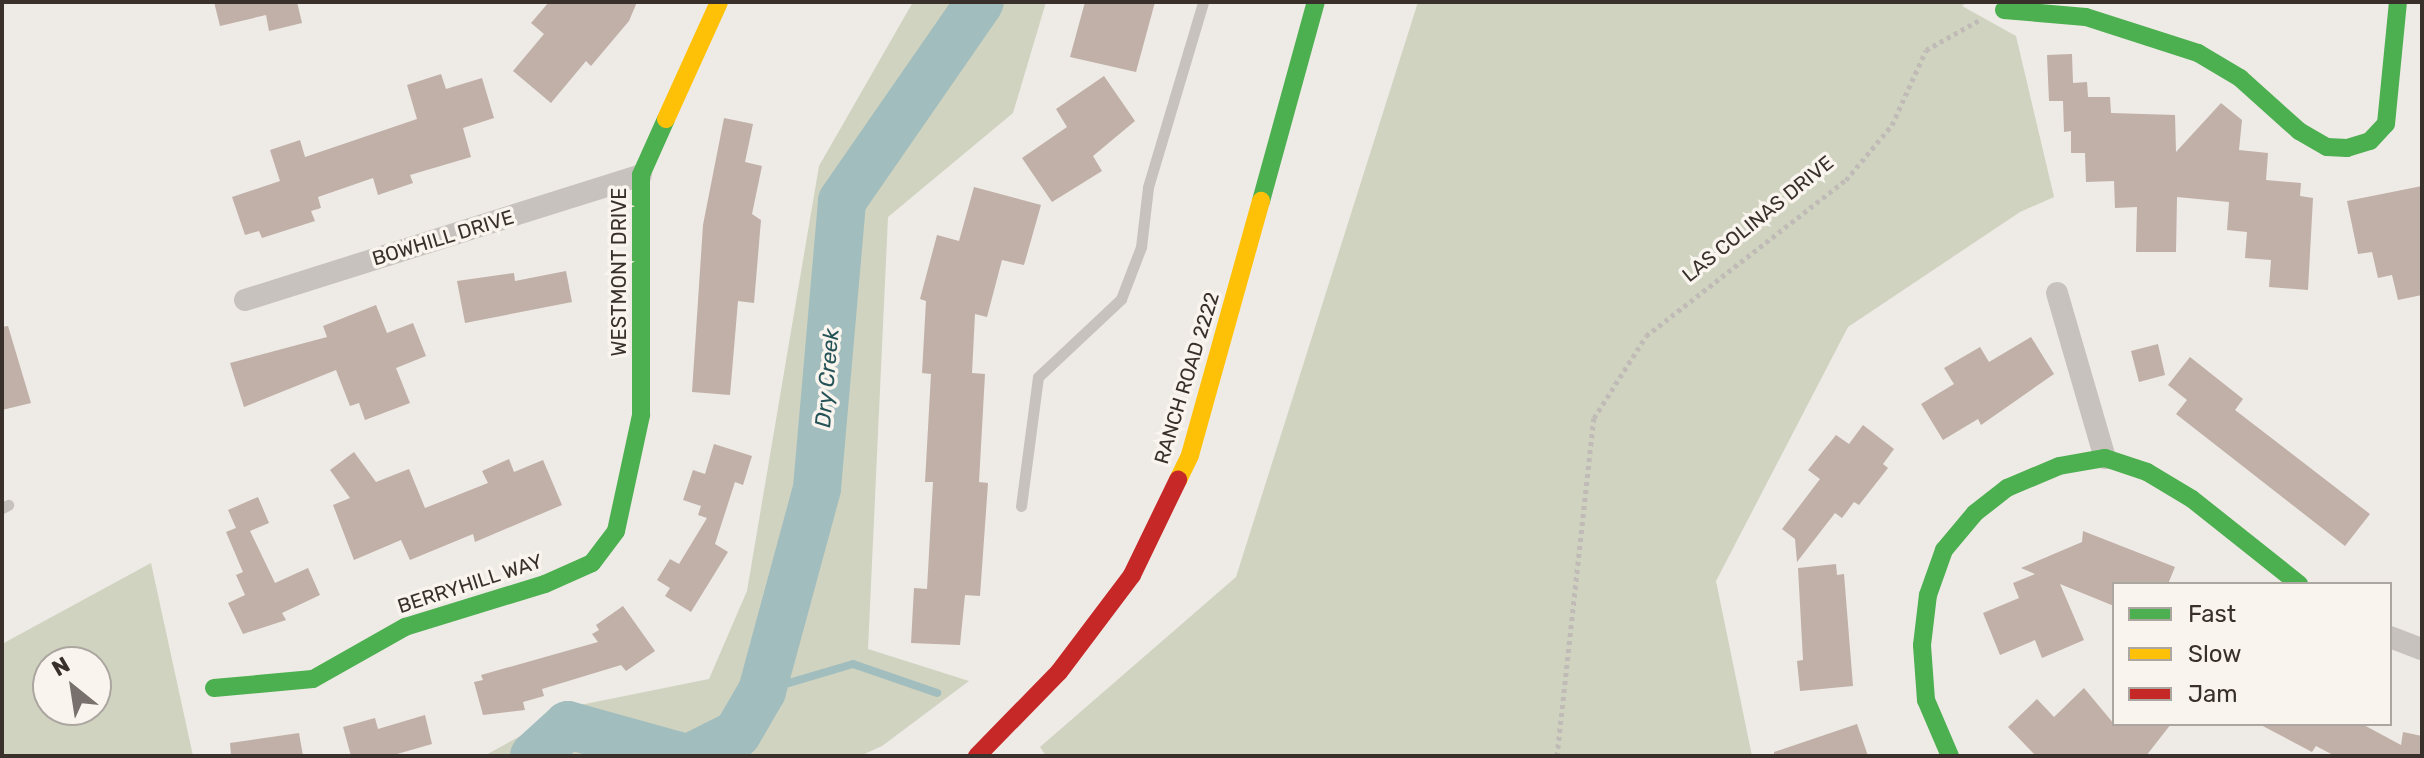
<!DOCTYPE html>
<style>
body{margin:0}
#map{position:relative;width:2424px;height:758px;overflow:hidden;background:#eeeae5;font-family:Rubik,sans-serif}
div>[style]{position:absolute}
.green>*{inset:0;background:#cfd3c0}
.stream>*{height:8px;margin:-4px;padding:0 4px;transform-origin:4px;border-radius:4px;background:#a2bdbe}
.river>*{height:48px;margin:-24px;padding:0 24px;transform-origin:24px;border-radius:24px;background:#a2bdbe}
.building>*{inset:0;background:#c0b0a8}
.path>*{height:5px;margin-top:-2.5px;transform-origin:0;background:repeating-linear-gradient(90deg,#c0bbb6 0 4px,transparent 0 8px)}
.lane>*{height:11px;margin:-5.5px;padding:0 5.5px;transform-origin:5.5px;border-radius:5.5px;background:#c7c2be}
.street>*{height:22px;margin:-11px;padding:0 11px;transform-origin:11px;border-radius:11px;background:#c7c2be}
.fast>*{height:18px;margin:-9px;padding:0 9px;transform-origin:9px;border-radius:9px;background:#4caf50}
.slow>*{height:18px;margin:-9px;padding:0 9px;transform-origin:9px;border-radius:9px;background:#ffc107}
.jam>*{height:18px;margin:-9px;padding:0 9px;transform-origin:9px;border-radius:9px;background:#c62828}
span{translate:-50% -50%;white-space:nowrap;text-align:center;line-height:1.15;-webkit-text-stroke:7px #f9f4ee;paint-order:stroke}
.street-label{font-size:20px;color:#39302c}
.water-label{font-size:22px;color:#245357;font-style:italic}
.frame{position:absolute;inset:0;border:4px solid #39302c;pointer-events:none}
.legend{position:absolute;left:2112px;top:582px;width:280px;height:144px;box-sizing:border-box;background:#f9f4ee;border:2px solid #aca6a0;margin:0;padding:10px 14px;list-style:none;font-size:24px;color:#39302c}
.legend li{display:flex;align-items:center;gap:16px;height:40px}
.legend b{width:40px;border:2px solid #aca6a0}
.north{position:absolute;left:32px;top:646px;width:80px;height:80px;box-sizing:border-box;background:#f9f4ee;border:2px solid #aca6a0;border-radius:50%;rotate:330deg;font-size:22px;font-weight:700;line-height:32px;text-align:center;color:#39302c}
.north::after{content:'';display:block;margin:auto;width:28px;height:36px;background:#78716d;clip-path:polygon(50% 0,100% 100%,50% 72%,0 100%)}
</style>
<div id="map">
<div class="green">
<i style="clip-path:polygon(913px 2px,1046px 2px,1013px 113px,888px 217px,868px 649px,969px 681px,882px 746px,860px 756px,484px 756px,575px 706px,709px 679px,747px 591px,819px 166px)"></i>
<i style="clip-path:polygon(1418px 2px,1968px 2px,1962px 6px,2016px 36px,2054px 197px,2020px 212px,1848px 327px,1716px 581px,1752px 756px,1046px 756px,1040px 747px,1236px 577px)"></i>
<i style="clip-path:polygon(evenodd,151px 563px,193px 756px,2px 756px,2px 644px,151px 563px,48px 662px,96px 662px,96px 710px,48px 710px,48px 662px)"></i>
</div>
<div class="stream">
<i style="left:762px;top:691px;width:95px;rotate:-16.5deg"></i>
<i style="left:853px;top:664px;width:89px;rotate:19deg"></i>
</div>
<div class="river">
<i style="left:534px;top:756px;width:46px;rotate:-42.4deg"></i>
<i style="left:568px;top:725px;width:115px;rotate:15.6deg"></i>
<i style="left:693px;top:756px;width:49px;rotate:-26.6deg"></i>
<i style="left:737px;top:734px;width:50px;rotate:-59.8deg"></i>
<i style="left:762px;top:691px;width:210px;rotate:-74.8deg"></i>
<i style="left:817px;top:488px;width:288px;rotate:-85deg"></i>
<i style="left:842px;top:201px;width:242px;rotate:-55.3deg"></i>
</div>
<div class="building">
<i style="clip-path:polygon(214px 2px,297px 2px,302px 23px,269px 31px,266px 15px,220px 26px)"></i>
<i style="clip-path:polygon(549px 2px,637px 2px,629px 21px,591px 66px,586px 61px,551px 103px,513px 71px,544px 34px,531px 23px)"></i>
<i style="clip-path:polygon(1085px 2px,1155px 2px,1136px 72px,1070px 57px)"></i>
<i style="clip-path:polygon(2072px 54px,2073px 83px,2087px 82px,2088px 97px,2110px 97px,2111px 113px,2175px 115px,2176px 152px,2221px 103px,2242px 120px,2239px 150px,2268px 153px,2266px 180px,2301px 183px,2300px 196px,2313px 198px,2308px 290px,2269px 287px,2271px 260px,2245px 258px,2247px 232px,2227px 230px,2229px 202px,2177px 197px,2176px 252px,2136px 252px,2137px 207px,2115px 208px,2114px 181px,2086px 182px,2085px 153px,2071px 153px,2071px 131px,2064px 132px,2063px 101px,2049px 101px,2047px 55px)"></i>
<i style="clip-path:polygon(441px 74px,446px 89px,482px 78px,494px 118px,463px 128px,471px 157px,410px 175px,413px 183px,378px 195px,373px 178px,318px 197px,321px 208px,311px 211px,315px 221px,262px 238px,259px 231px,245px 235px,232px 197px,280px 181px,270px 150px,300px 140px,305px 157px,417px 119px,407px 85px)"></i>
<i style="clip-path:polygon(1104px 76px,1135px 121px,1093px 156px,1102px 171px,1052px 202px,1022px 158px,1067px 127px,1056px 109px)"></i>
<i style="clip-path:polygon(724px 118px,753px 124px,745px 162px,762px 166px,752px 214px,761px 220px,754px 303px,738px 301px,730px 395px,692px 392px,703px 225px)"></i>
<i style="clip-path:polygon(2422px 186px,2422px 295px,2398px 300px,2392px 275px,2378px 278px,2372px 252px,2358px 254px,2347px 201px)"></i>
<i style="clip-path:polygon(974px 187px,1041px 205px,1024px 265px,1002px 260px,987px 317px,975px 314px,972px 373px,985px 374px,979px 482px,988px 483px,980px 596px,965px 595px,960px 645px,911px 643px,914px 588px,927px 589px,933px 482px,925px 482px,931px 374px,922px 373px,926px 301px,920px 299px,937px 235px,959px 241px)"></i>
<i style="clip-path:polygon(566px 271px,572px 302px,465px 323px,457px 281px,514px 273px,515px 281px)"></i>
<i style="clip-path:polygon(376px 305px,387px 333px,413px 323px,426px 356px,396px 368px,410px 403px,365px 420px,359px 403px,350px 406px,336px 370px,244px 407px,230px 363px,327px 337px,323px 326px)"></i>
<i style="clip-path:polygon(8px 326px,31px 403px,2px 410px,2px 327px)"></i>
<i style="clip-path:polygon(2031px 337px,2054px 374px,1981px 425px,1978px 419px,1943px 440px,1921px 404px,1954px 384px,1944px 368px,1980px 347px,1989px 362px)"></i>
<i style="clip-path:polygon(2158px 344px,2165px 375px,2139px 382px,2131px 351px)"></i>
<i style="clip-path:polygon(2190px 357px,2243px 399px,2235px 410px,2370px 514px,2345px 546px,2176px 414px,2187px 400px,2168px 385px)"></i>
<i style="clip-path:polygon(1863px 425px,1894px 449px,1883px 464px,1888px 468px,1859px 505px,1854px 502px,1842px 518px,1835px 513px,1797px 562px,1795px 539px,1782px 529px,1820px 479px,1808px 470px,1836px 435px,1849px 444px)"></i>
<i style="clip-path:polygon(714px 444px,752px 456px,743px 485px,735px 482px,715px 544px,728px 552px,691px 612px,665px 596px,670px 588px,657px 580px,670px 559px,679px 564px,707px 518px,698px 515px,701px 506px,683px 500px,693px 470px,705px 474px)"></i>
<i style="clip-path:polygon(354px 452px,376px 482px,409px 469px,425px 508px,488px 483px,482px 471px,509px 459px,514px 472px,543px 460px,562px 505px,475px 542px,473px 534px,410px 560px,401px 540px,354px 560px,333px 505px,350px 498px,330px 470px)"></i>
<i style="clip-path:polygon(258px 497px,269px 523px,250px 531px,275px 583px,308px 568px,320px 595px,282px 613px,286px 620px,243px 634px,228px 603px,245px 595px,236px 575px,243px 572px,226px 532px,236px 528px,228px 510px)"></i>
<i style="clip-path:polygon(2083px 531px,2175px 567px,2168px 584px,2114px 584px,2114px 606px,2060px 584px,2084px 640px,2042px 658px,2035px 640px,2000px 655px,1983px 613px,2019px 598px,2013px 583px,2035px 574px,2021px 568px,2082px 542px)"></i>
<i style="clip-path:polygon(1836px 564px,1837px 575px,1844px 574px,1853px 686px,1800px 691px,1797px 661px,1803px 660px,1798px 568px)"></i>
<i style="clip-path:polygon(623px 606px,655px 651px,626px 671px,621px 665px,542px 689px,544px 696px,523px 702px,525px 710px,483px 715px,474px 682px,483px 680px,481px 675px,598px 642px,592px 634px,599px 630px,596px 625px)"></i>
<i style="clip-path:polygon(2084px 688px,2114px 724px,2171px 724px,2146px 756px,2036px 756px,2008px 727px,2037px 699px,2054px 717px)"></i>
<i style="clip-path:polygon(425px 715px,432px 744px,390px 756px,351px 756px,343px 727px,375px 718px,378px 729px)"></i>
<i style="clip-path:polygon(1857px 724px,1868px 756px,1774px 756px,1774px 752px)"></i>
<i style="clip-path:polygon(2259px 724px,2362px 724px,2401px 745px,2403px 732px,2422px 736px,2422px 756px,2335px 756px,2316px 746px,2312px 752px)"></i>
<i style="clip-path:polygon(299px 733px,303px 756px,231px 756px,230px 743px)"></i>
</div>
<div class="path">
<i style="left:1557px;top:756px;width:340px;rotate:-83.8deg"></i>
<i style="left:1594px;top:418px;width:97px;rotate:-57.6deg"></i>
<i style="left:1646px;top:336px;width:254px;rotate:-38deg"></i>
<i style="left:1846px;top:180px;width:72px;rotate:-50.1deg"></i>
<i style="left:1892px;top:125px;width:82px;rotate:-65.6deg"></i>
<i style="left:1926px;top:50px;width:63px;rotate:-29.4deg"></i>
</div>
<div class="lane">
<i style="left:1021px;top:506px;width:130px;rotate:-82.5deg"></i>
<i style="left:1038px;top:377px;width:114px;rotate:-43.2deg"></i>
<i style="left:1121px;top:299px;width:56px;rotate:-69deg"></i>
<i style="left:1141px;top:247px;width:60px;rotate:-83.3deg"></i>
<i style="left:1148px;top:187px;width:193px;rotate:-73.4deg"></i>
<i style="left:2px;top:508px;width:7px;rotate:-27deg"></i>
</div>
<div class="street">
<i style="left:2057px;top:293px;width:172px;rotate:73.8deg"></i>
<i style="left:245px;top:300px;width:415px;rotate:-17.5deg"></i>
<i style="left:2390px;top:637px;width:34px;rotate:21deg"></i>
</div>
<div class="fast">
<i style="left:2004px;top:10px;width:82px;rotate:4.9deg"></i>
<i style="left:2086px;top:17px;width:118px;rotate:17.8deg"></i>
<i style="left:2198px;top:53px;width:49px;rotate:30.8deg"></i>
<i style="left:2240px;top:78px;width:79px;rotate:41.9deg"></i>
<i style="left:2299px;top:131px;width:32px;rotate:30deg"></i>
<i style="left:2327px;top:147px;width:20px;rotate:3deg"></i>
<i style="left:2347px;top:148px;width:24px;rotate:-17deg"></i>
<i style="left:2370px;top:141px;width:23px;rotate:-47deg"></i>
<i style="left:2386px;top:124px;width:123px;rotate:-84.4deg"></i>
<i style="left:1261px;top:201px;width:206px;rotate:-74.6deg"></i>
<i style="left:214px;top:688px;width:99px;rotate:-5.2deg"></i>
<i style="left:313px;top:679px;width:106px;rotate:-29.5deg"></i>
<i style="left:405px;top:627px;width:146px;rotate:-17.1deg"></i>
<i style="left:545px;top:584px;width:51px;rotate:-24.1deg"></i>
<i style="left:592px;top:563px;width:40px;rotate:-53deg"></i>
<i style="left:616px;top:531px;width:119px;rotate:-77.8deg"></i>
<i style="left:641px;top:415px;width:240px;rotate:-90deg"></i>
<i style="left:641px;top:175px;width:61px;rotate:-65.9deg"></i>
<i style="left:1950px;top:756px;width:61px;rotate:-113.2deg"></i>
<i style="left:1926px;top:700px;width:55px;rotate:-94.2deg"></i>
<i style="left:1922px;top:645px;width:50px;rotate:-83.2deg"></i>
<i style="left:1928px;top:595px;width:48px;rotate:-70.4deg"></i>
<i style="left:1944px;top:550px;width:48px;rotate:-50deg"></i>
<i style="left:1975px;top:513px;width:41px;rotate:-38deg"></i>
<i style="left:2007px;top:488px;width:56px;rotate:-22.9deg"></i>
<i style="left:2059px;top:466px;width:47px;rotate:-9.9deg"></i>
<i style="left:2105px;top:458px;width:44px;rotate:18.4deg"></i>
<i style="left:2147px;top:472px;width:52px;rotate:31deg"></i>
<i style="left:2192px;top:499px;width:137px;rotate:38.5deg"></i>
</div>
<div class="slow">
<i style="left:666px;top:119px;width:128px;rotate:-65.6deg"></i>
<i style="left:1178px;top:480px;width:28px;rotate:-64deg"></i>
<i style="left:1190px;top:455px;width:264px;rotate:-74.4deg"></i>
</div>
<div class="jam">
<i style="left:977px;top:756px;width:117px;rotate:-45.7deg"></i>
<i style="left:1059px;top:672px;width:121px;rotate:-53deg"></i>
<i style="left:1132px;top:575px;width:106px;rotate:-64.2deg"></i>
</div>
<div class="street-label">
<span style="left:1758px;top:219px;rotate:-39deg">LAS COLINAS DRIVE</span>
<span style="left:443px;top:238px;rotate:-17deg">BOWHILL DRIVE</span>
<span style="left:619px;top:272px;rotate:-90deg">WESTMONT DRIVE</span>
<span style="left:1187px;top:378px;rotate:-73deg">RANCH ROAD 2222</span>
<span style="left:470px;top:584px;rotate:-18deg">BERRYHILL WAY</span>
</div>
<div class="water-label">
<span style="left:827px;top:378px;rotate:-85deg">Dry Creek</span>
</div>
<div class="frame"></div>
<ul class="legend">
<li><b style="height:10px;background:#4caf50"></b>Fast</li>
<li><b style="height:10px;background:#ffc107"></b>Slow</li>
<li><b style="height:10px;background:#c62828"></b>Jam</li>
</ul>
<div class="north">N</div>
</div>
